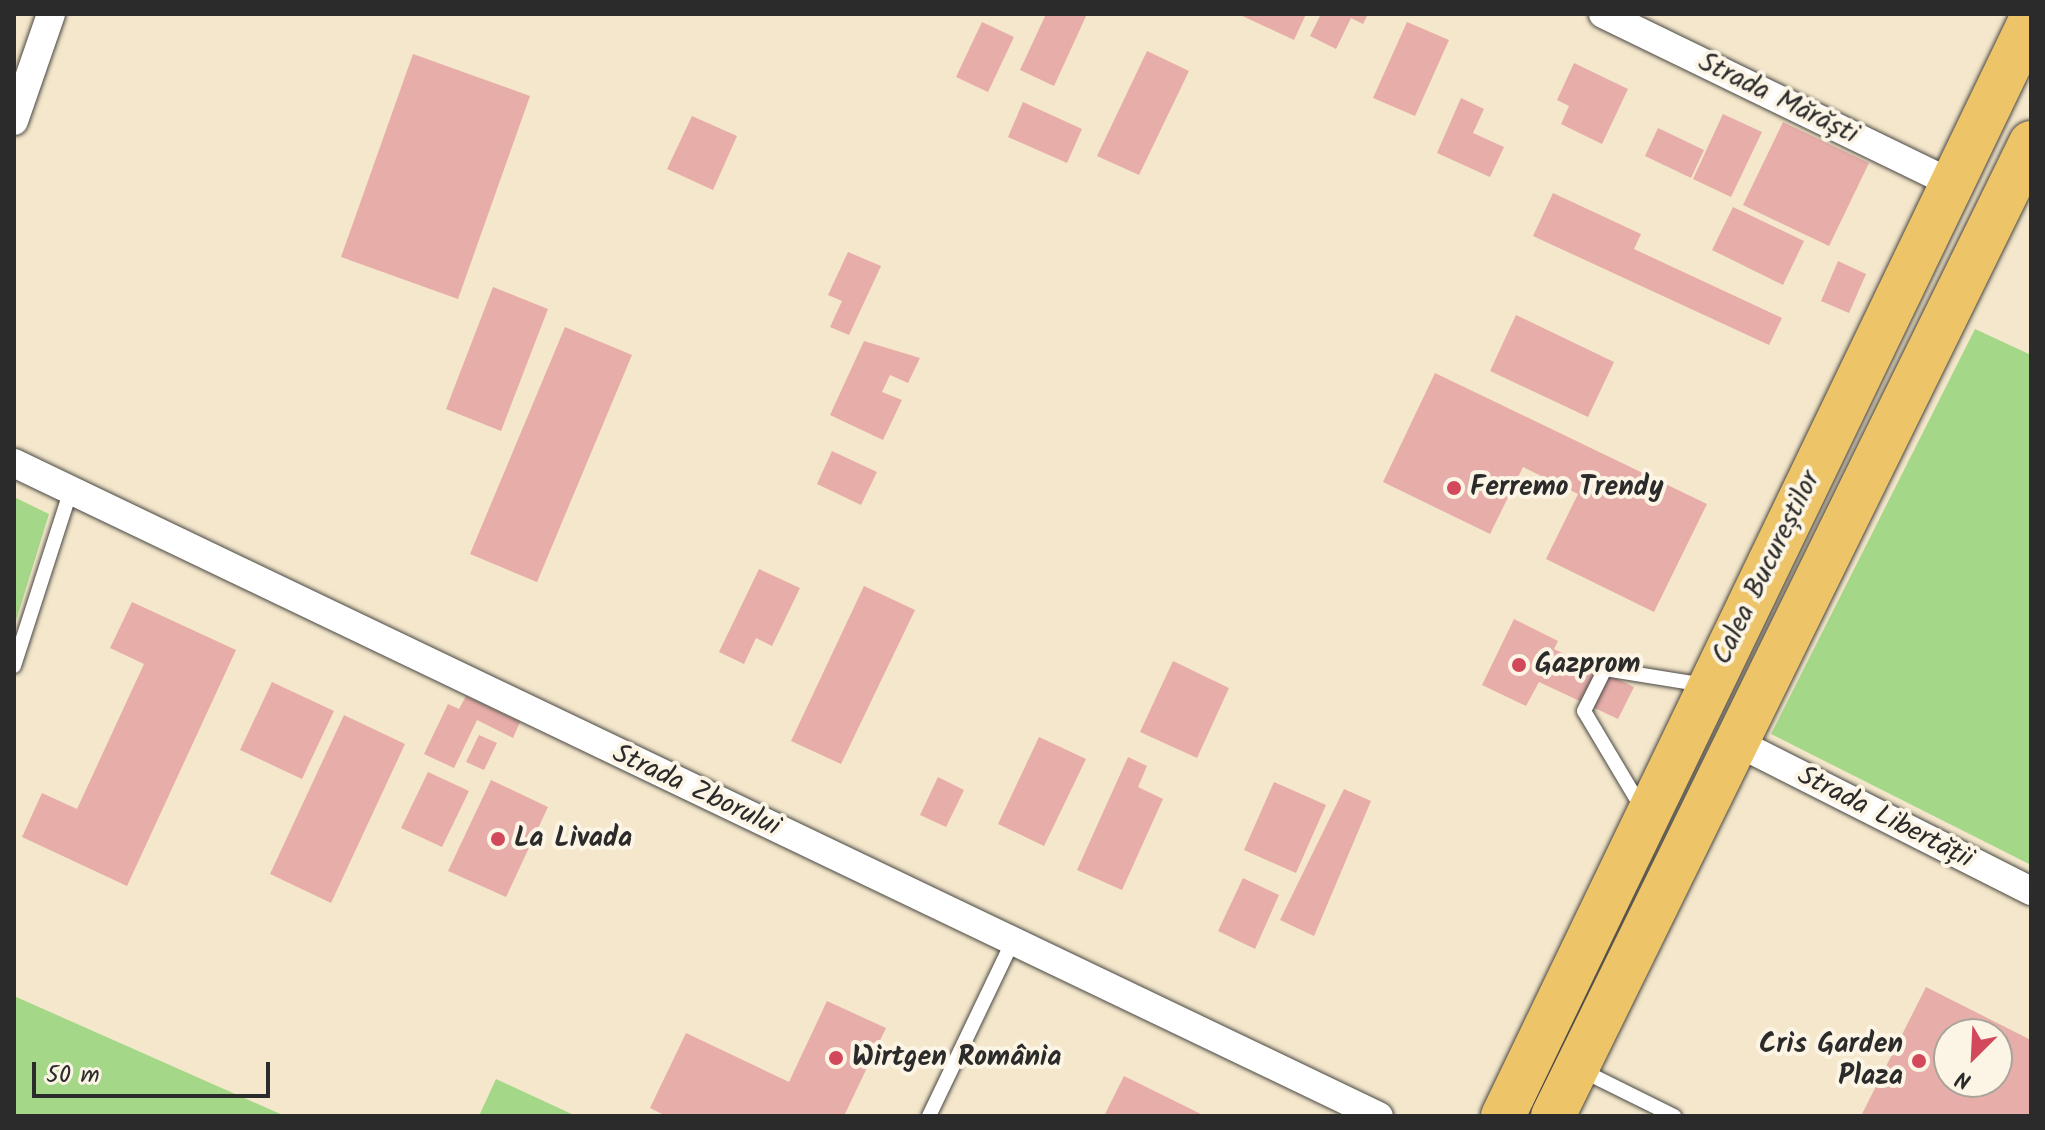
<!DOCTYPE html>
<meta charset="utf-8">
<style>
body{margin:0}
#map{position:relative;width:2045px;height:1130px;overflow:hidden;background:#f4e7cb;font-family:Kalam,sans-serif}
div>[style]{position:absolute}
.green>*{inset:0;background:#a4d888}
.building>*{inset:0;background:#e7aea9}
.roads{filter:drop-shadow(0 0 2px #494743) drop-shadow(0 0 2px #494743)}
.service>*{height:14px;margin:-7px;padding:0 7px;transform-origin:7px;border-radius:7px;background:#fff}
.minor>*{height:28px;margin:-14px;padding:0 14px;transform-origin:14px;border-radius:14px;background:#fff}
.trunk>*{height:44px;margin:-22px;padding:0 22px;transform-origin:22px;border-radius:22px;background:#eec469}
.dots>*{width:22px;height:22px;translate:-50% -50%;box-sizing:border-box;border:4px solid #fcf5e5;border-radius:50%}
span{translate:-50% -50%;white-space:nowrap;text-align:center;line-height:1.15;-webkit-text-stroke:8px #fcf5e5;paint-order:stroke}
.street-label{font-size:28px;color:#2b2b2b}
.poi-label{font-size:28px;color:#2b2b2b;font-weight:700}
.left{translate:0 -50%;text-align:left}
.right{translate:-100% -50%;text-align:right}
.frame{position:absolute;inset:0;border:16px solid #2b2b2b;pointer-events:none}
.north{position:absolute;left:1933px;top:1018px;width:80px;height:80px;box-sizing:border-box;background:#fcf5e5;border:2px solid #a8a49b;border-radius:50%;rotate:204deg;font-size:22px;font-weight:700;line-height:32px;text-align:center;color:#2b2b2b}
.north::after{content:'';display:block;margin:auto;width:28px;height:36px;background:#d1495b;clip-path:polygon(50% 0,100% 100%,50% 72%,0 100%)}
.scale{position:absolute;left:32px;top:1062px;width:238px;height:36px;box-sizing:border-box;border:4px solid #2b2b2b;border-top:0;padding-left:10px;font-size:24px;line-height:28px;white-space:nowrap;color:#2b2b2b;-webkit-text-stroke:6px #fcf5e5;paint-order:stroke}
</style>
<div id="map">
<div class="green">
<i style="clip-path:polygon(1975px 329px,2031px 355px,2031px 865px,1771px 734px)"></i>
<i style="clip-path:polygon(14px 497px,49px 514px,14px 627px)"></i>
<i style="clip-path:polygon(14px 996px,285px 1116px,14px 1116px)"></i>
<i style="clip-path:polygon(496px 1079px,576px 1116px,479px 1116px)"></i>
</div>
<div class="building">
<i style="clip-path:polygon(1046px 14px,1087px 14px,1054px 86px,1020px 70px)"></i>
<i style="clip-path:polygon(1238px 14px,1306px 14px,1294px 40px)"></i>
<i style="clip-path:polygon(1321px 14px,1368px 14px,1363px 24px,1351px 18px,1336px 49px,1310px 36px)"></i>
<i style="clip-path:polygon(982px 22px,1014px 37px,988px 92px,956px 77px)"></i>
<i style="clip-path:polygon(1407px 22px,1449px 40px,1415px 116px,1373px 98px)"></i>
<i style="clip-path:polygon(1147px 51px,1189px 71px,1139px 175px,1097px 156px)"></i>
<i style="clip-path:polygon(413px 54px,530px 96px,458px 299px,341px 257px)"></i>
<i style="clip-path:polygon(1574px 63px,1628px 89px,1602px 144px,1561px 124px,1569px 106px,1557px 100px)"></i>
<i style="clip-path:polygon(1461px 98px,1484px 109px,1473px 133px,1504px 147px,1490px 177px,1437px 153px)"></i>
<i style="clip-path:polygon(1023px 102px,1082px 129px,1067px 163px,1008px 137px)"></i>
<i style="clip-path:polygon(1723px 114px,1762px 132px,1731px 197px,1693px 179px)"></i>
<i style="clip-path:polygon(692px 116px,737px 136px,713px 190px,667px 169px)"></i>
<i style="clip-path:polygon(1783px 122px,1869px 163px,1829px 246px,1743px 205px)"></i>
<i style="clip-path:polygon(1658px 128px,1704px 150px,1691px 178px,1645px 156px)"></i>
<i style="clip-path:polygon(1553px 193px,1641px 234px,1634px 249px,1782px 318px,1769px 345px,1533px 236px)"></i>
<i style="clip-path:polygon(1733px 207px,1804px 241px,1783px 285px,1712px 250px)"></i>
<i style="clip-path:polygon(848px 252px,881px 266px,849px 335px,830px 327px,842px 301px,828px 295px)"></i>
<i style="clip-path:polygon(1838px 261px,1866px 274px,1849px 313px,1821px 301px)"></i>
<i style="clip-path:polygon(493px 287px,548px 309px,501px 431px,446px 409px)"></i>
<i style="clip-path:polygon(1516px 315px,1614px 362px,1588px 417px,1490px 371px)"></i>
<i style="clip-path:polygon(565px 327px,632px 355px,537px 582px,470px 554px)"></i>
<i style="clip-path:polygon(864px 341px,920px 358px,908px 383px,890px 375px,882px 392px,902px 400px,883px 440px,830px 415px)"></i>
<i style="clip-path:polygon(1435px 373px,1707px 504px,1654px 612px,1546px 559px,1578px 494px,1523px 467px,1490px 534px,1383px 482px)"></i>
<i style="clip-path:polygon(832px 451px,877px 472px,861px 505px,817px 484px)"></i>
<i style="clip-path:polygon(759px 569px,800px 588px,772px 646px,756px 638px,744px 664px,719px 652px)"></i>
<i style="clip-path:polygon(864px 586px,915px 610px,841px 764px,791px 741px)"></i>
<i style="clip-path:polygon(132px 602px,236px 650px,127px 886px,22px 837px,42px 793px,77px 809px,144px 664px,110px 648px)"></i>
<i style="clip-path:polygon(1514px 619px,1558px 641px,1554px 649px,1634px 687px,1618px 719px,1539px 682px,1526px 706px,1482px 685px)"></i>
<i style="clip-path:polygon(1173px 661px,1229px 688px,1197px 758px,1140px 732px)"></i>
<i style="clip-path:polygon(272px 682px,334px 711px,302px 779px,240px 750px)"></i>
<i style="clip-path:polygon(466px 696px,520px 722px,513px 738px,477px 720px,454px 768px,424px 754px,448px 704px,459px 709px)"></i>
<i style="clip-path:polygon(344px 715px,405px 744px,331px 903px,270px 874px)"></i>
<i style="clip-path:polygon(479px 735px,497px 743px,484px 770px,466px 762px)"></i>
<i style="clip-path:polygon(1039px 737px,1086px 759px,1044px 846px,998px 824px)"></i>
<i style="clip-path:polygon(1128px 757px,1147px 766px,1138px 787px,1163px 799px,1122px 890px,1077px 870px)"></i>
<i style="clip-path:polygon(428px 772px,469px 791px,442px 847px,401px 828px)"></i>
<i style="clip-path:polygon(938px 777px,964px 790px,946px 827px,920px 815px)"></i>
<i style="clip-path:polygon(491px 780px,548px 807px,506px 897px,448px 871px)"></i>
<i style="clip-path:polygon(1274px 782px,1326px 805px,1296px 873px,1244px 850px)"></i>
<i style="clip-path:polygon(1344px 789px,1371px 801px,1314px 936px,1280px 920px)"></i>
<i style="clip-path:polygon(1243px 878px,1279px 895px,1255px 949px,1218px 931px)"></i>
<i style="clip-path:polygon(evenodd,1926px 987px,2031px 1040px,2031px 1116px,1861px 1116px,1926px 987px,1949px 1034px,1997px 1034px,1997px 1082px,1949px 1082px,1949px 1034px)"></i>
<i style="clip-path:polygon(827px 1001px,886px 1028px,844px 1116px,666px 1116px,650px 1108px,686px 1033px,789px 1082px)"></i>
<i style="clip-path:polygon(1124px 1076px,1205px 1116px,1104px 1116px)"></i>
</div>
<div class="roads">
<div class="service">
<i style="left:14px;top:666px;width:185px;rotate:-72.1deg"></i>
<i style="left:1643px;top:810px;width:115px;rotate:-120.8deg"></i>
<i style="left:1584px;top:711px;width:47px;rotate:-63.4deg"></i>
<i style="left:1605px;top:669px;width:101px;rotate:9.1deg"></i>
<i style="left:1581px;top:1070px;width:104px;rotate:26.3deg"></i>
<i style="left:929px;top:1116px;width:194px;rotate:-64.4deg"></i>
</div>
<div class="minor">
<i style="left:1603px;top:14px;width:389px;rotate:25.9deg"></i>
<i style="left:14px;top:121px;width:113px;rotate:-70.9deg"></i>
<i style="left:14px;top:463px;width:1513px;rotate:25.57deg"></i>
<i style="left:1740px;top:744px;width:326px;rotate:26.8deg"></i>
</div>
<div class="trunk">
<i style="left:1503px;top:1116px;width:1217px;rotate:-64.28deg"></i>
<i style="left:1553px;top:1116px;width:1084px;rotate:-63.84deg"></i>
</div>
</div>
<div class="dots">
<i style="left:1454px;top:488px;background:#d1495b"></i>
<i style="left:1519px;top:665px;background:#d1495b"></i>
<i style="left:498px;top:839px;background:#d1495b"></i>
<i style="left:836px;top:1058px;background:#d1495b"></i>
<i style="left:1919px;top:1061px;background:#d1495b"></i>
</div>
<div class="street-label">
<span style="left:1778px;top:99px;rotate:26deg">Strada Mărăști</span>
<span style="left:1767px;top:568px;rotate:-64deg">Calea Bucureștilor</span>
<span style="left:696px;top:791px;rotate:25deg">Strada Zborului</span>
<span style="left:1885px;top:818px;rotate:27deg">Strada Libertății</span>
</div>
<div class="poi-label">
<span class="left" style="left:1470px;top:488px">Ferremo Trendy</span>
<span class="left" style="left:1535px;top:665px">Gazprom</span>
<span class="left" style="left:514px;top:839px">La Livada</span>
<span class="right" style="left:1903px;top:1061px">Cris Garden<br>Plaza</span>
<span class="left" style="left:852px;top:1058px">Wirtgen România</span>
</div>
<div class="frame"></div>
<div class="north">N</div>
<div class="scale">50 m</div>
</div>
